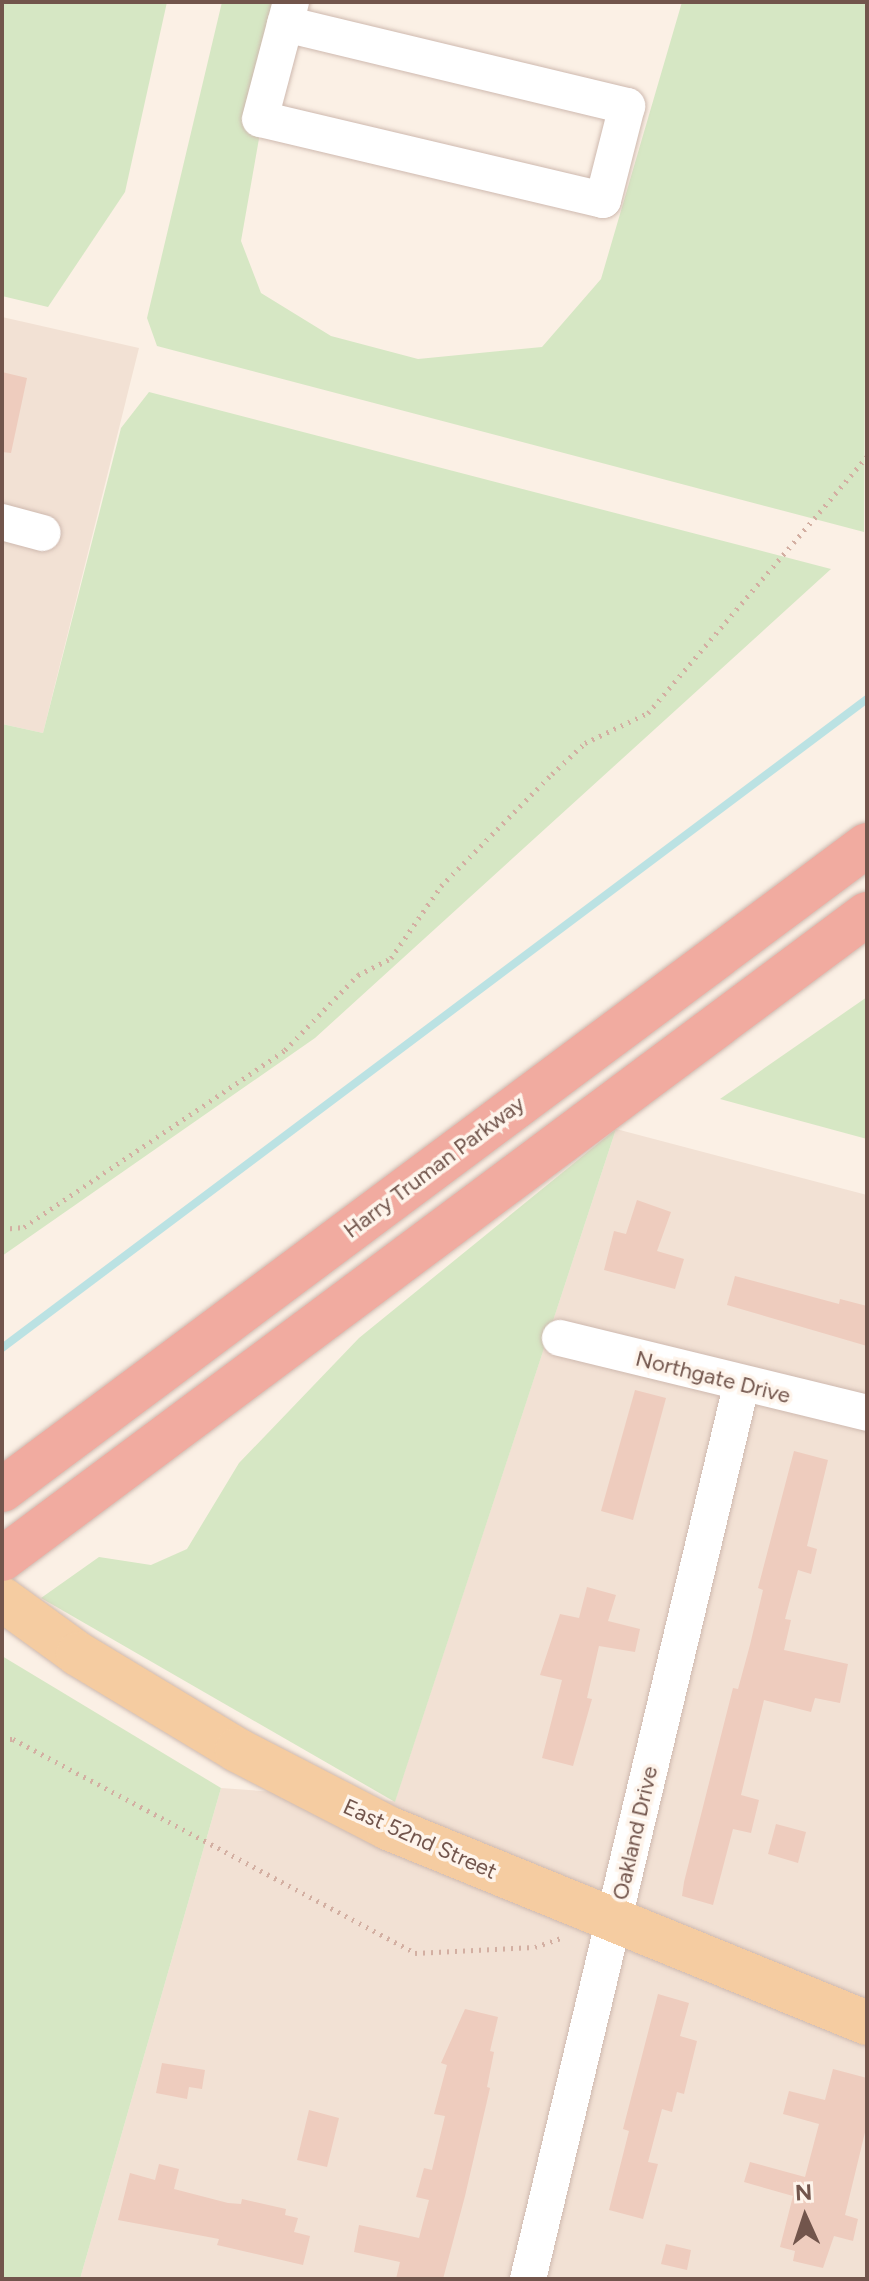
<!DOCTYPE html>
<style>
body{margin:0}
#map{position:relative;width:869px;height:2281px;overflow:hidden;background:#fbf0e5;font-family:Figtree,sans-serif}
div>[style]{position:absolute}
.residential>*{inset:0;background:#f2e1d4}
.green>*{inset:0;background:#d6e7c4}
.stream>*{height:8px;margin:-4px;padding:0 4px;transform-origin:4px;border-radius:4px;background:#bbe2e3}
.building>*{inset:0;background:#eeccbe}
.path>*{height:5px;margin-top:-2.5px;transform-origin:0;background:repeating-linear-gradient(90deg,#d3afa2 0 2px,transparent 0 8px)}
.roads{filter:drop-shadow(0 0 2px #ceb9af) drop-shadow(0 0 2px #ceb9af)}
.minor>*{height:36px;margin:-18px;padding:0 18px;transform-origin:18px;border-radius:18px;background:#fff}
.major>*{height:44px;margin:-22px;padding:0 22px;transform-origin:22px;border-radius:22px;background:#f5cca1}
.highway>*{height:44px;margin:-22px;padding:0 22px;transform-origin:22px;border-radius:22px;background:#f1aba0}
span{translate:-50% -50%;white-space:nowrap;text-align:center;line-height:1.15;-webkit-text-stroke:7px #fef4eb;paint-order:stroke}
.street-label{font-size:22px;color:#72554c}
.frame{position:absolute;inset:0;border:4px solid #72554c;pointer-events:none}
.north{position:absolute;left:765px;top:2177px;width:80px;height:80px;-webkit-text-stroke:6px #fef4eb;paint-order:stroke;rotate:357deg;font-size:22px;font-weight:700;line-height:32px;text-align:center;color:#72554c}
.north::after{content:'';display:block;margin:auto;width:28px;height:36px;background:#72554c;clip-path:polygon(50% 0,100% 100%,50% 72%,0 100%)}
</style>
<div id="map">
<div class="residential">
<i style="clip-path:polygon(2px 317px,139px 348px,43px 733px,2px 724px)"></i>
<i style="clip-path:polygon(616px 1129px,867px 1195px,867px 2279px,80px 2279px,221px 1788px,395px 1801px)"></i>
</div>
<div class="green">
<i style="clip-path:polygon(2px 2px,167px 2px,125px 192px,48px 307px,2px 296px)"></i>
<i style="clip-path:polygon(222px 2px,283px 2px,241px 241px,261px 293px,331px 336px,418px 359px,542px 347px,601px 279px,682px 2px,867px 2px,864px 532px,157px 346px,147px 318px)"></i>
<i style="clip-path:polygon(149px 392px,831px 569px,315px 1038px,2px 1256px,2px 724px,43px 733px,121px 428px)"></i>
<i style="clip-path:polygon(867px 997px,867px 1139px,720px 1099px)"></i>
<i style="clip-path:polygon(616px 1129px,395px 1802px,41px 1598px,99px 1557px,151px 1565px,187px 1549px,239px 1463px,359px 1338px)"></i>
<i style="clip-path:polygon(2px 1656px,221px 1788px,80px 2279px,2px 2279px)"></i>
</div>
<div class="stream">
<i style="left:2px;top:1348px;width:1081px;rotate:-36.88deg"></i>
</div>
<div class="building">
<i style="clip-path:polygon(2px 372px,27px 378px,11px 453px,2px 452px)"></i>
<i style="clip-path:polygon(637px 1200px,671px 1212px,657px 1251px,684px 1259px,675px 1289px,604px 1270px,614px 1231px,626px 1234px)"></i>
<i style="clip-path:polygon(735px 1276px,839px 1304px,840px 1299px,867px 1306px,867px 1346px,727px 1305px)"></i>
<i style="clip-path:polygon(635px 1390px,666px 1398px,633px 1520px,601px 1511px)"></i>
<i style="clip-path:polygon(794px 1451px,828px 1460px,807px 1546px,817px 1549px,811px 1574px,798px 1570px,785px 1619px,791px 1620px,784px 1650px,848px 1664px,840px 1703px,815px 1698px,811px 1712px,764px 1700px,741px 1795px,759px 1800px,751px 1833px,733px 1829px,713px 1905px,682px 1896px,684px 1882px,733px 1688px,738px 1689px,750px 1645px,763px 1590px,758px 1588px)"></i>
<i style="clip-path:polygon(587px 1587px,616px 1595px,608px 1621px,640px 1629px,635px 1652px,599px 1646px,587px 1698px,592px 1699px,573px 1766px,542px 1758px,562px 1680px,540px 1675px,560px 1614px,579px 1618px)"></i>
<i style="clip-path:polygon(776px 1824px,806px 1832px,798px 1863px,768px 1854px)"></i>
<i style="clip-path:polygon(658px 1994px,689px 2003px,680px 2036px,697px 2041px,684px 2094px,677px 2092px,672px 2112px,662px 2109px,648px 2162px,658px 2164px,643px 2219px,609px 2210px,629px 2131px,623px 2129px)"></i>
<i style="clip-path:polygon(465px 2009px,498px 2017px,490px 2051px,494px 2052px,487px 2087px,490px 2088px,465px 2196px,443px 2279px,396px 2279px,400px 2262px,354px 2252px,359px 2225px,419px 2238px,429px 2200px,416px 2197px,424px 2168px,432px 2170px,445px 2116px,434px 2114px,447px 2065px,441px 2063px)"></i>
<i style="clip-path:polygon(162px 2063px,205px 2070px,202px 2089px,189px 2087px,187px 2099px,156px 2093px)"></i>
<i style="clip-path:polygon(833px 2069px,867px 2078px,867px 2124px,845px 2215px,858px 2219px,853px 2241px,834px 2236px,823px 2268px,793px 2261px,795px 2251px,780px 2247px,793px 2196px,744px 2182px,750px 2162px,805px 2177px,819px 2124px,783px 2114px,789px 2091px,825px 2100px)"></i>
<i style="clip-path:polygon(309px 2110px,339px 2118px,327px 2167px,297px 2160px)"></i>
<i style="clip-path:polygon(159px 2164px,179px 2169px,174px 2189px,228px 2203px,241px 2204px,242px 2199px,286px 2209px,285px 2215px,298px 2218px,294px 2232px,310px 2236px,303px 2265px,217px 2245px,219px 2239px,118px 2220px,130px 2173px,155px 2180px)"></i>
<i style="clip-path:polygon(666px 2244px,691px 2250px,687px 2270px,661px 2264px)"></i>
</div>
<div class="path">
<i style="left:2px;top:1229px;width:22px;rotate:-5deg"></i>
<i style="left:24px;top:1227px;width:315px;rotate:-34.1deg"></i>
<i style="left:285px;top:1050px;width:105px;rotate:-45.8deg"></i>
<i style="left:358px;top:975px;width:37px;rotate:-27deg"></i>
<i style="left:391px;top:958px;width:88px;rotate:-55.2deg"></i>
<i style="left:441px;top:886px;width:158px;rotate:-45.3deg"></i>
<i style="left:552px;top:774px;width:45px;rotate:-43.2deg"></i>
<i style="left:585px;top:743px;width:70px;rotate:-25.5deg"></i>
<i style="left:648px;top:713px;width:337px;rotate:-49.5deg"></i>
<i style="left:2px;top:1739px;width:11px"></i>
<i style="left:13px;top:1739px;width:455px;rotate:28deg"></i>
<i style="left:415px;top:1953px;width:120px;rotate:-2.9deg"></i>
<i style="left:535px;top:1947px;width:31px;rotate:-19deg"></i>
</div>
<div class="roads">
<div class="minor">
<i style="left:285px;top:24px;width:352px;rotate:13.5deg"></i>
<i style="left:627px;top:106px;width:97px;rotate:104.3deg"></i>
<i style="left:603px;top:200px;width:352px;rotate:-166.7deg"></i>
<i style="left:260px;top:119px;width:121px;rotate:-75.2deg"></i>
<i style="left:2px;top:522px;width:42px;rotate:15deg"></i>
<i style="left:560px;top:1338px;width:316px;rotate:13.7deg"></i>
<i style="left:528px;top:2279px;width:918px;rotate:-76.58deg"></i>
</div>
<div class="major">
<i style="left:2px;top:1599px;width:94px;rotate:35.9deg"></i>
<i style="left:78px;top:1654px;width:186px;rotate:31.1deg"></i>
<i style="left:237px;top:1750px;width:170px;rotate:27.3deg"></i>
<i style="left:388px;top:1828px;width:517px;rotate:22.15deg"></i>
</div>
<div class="highway">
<i style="left:2px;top:1490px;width:1079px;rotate:-36.71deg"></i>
<i style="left:2px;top:1559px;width:1079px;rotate:-36.71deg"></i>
</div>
</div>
<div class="street-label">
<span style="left:434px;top:1167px;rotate:-37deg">Harry Truman Parkway</span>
<span style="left:713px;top:1377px;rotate:14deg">Northgate Drive</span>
<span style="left:635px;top:1833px;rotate:-77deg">Oakland Drive</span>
<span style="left:420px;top:1839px;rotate:24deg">East 52nd Street</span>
</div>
<div class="frame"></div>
<div class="north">N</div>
</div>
